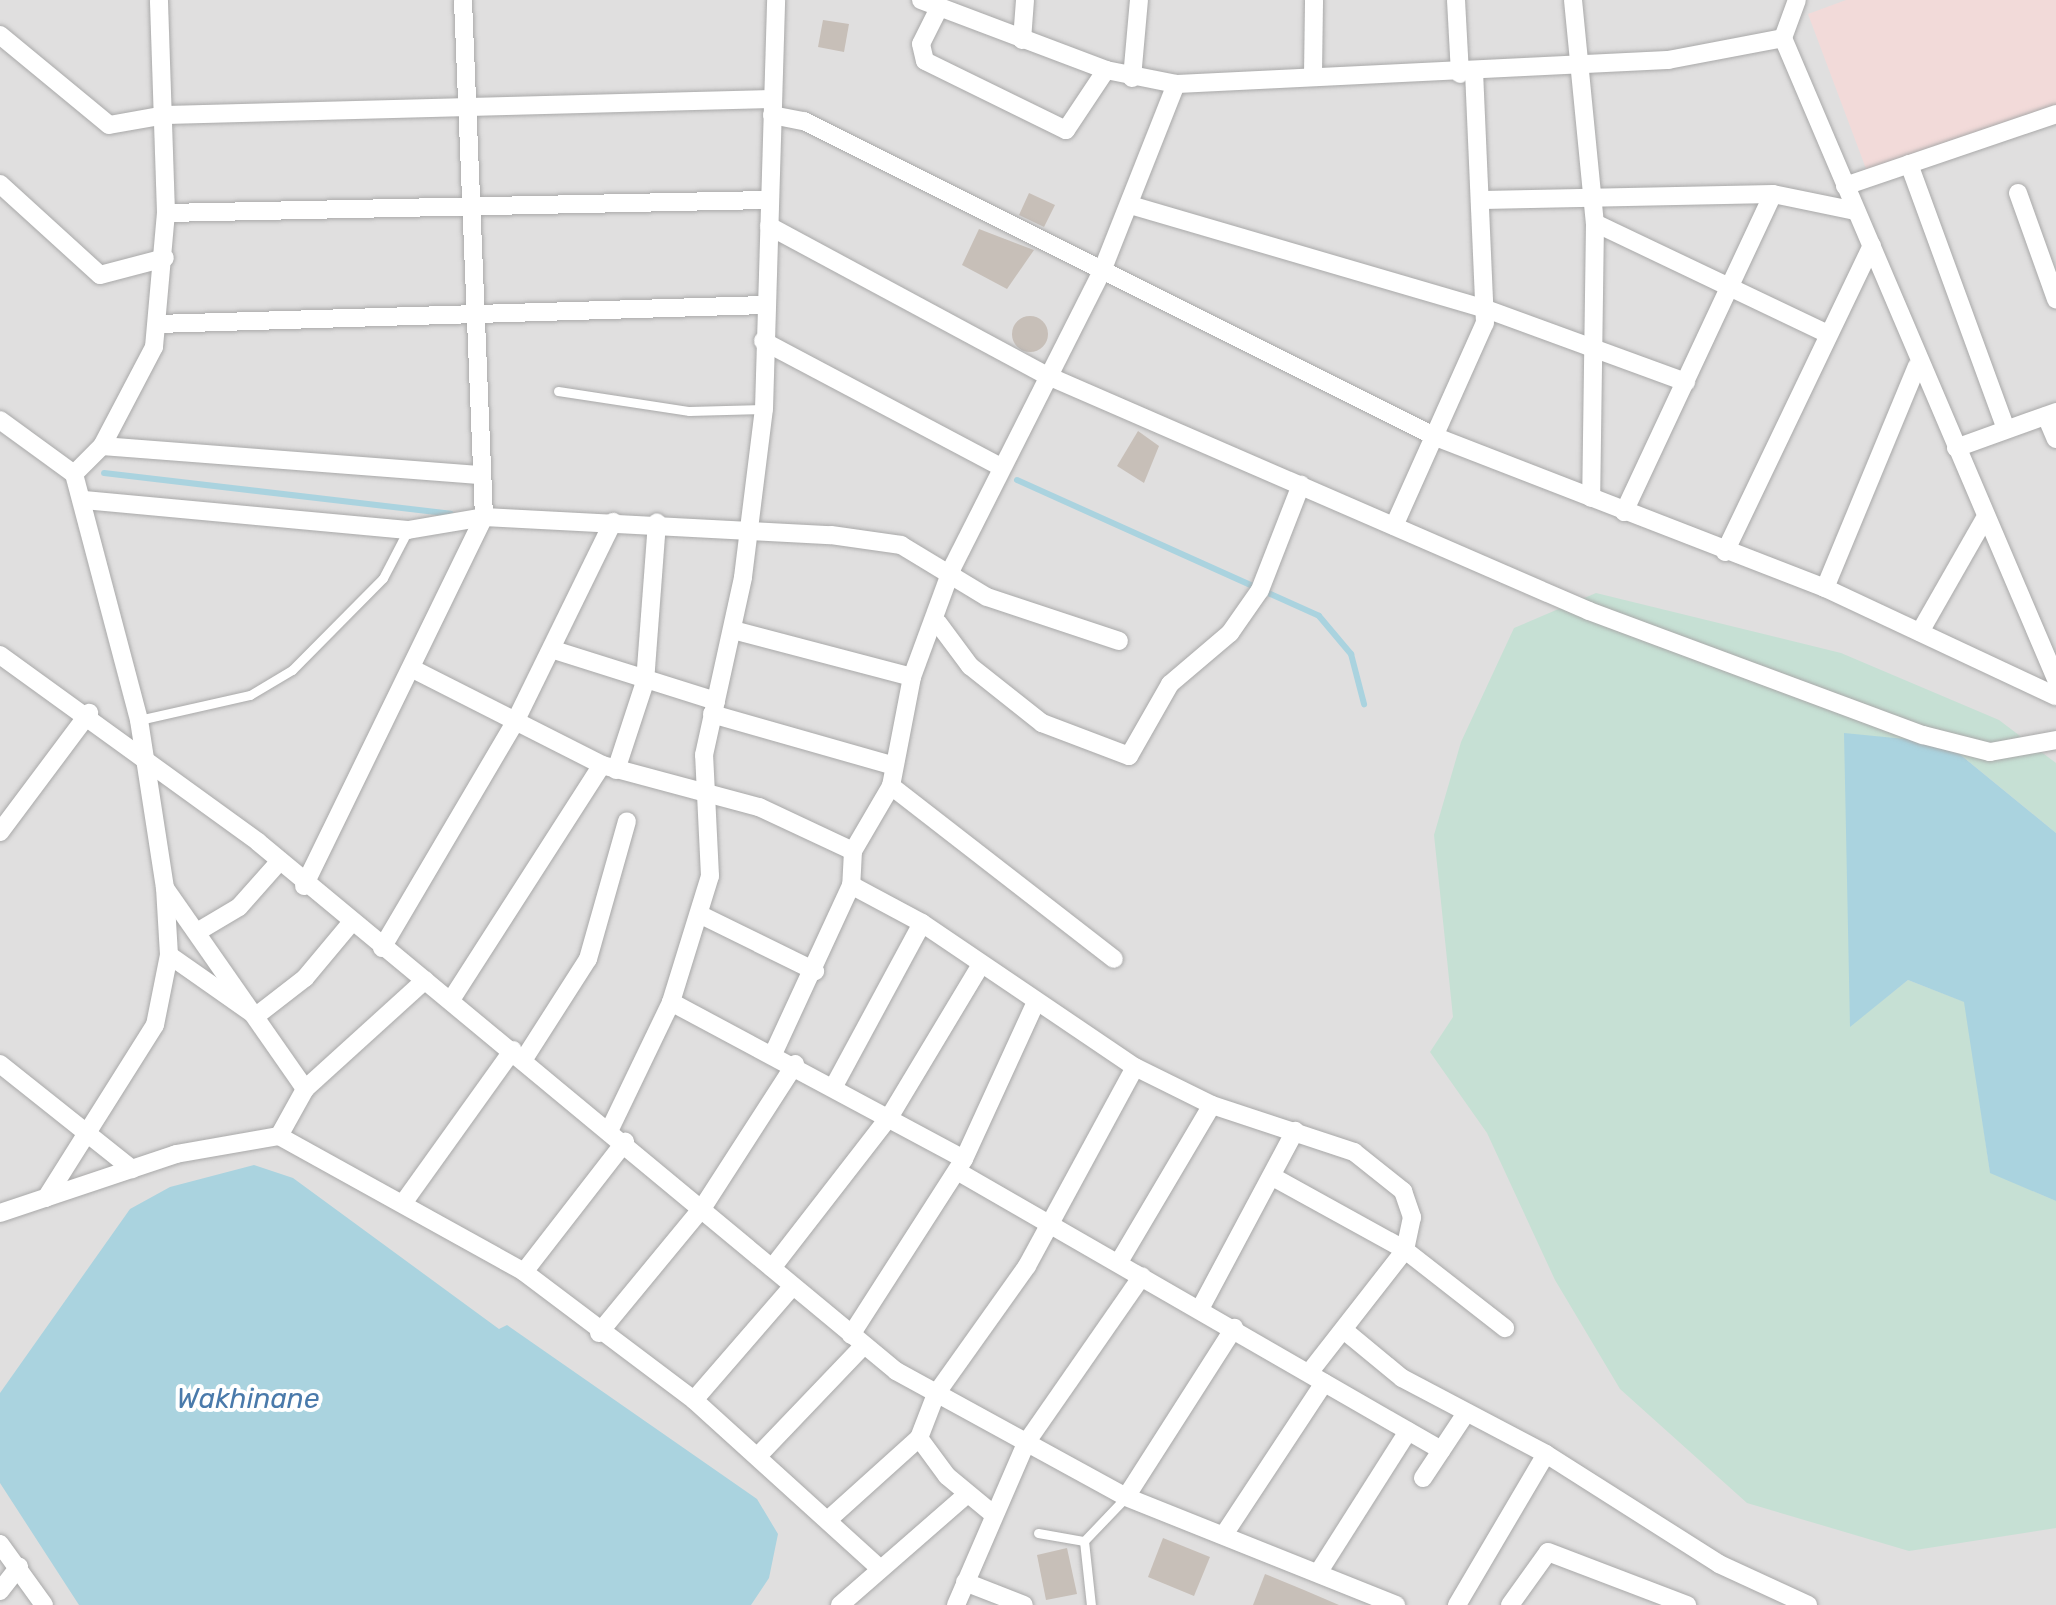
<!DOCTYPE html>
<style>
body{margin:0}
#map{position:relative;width:2056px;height:1605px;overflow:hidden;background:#f2efe9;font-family:Rubik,sans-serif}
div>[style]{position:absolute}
.residential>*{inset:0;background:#e0dfdf}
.commercial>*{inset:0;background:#f2dad9}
.wetland>*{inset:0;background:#c6e0d4}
.water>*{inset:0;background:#aad3df}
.stream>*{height:6px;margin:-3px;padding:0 3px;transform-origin:3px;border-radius:3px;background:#aad3df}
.building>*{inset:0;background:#c7bfb8}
.round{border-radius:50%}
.roads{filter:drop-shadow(0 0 2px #a9a9a9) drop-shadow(0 0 2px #a9a9a9)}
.lane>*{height:9px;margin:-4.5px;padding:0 4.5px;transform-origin:4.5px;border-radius:4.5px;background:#fff}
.street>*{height:18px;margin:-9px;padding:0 9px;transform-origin:9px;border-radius:9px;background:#fff}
span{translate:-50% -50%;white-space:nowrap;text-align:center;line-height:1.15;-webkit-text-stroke:8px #fff;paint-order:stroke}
.water-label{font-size:28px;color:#4a7aab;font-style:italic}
</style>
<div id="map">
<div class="residential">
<i style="clip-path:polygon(0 0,2056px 0,2056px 1605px,0 1605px)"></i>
</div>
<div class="commercial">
<i style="clip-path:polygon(1846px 0,2056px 0,2056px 113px,1871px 182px,1808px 14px)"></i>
</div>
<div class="wetland">
<i style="clip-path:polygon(1596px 593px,1841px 653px,1999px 720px,2056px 763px,2056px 833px,1946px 743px,1850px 1026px,1908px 980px,1965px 1002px,1990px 1172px,2056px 1201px,2056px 1528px,1909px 1551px,1747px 1503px,1620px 1389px,1555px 1280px,1487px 1133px,1430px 1052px,1453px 1017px,1434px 835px,1461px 742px,1514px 628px)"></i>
</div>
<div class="water">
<i style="clip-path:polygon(1844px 733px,1946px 743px,2056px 833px,2056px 1201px,1990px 1173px,1964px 1002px,1908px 980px,1850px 1027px)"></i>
<i style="clip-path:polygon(254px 1165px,293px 1178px,499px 1329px,507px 1325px,757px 1499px,778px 1534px,769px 1578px,751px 1605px,79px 1605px,0 1483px,0 1393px,130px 1209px,170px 1187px)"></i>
</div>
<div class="stream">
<i style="left:104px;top:473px;width:349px;rotate:6.7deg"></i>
<i style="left:1017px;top:480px;width:331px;rotate:24.2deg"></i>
<i style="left:1319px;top:616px;width:50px;rotate:49.9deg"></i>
<i style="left:1351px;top:654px;width:52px;rotate:75.4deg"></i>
</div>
<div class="building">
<i style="clip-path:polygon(823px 20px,849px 24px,844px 52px,818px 47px)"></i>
<i style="clip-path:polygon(1029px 193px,1055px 205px,1044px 227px,1019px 215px)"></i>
<i style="clip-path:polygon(979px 229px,1034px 250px,1007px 289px,962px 265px)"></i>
<i class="round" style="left:1012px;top:316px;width:36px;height:36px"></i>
<i style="clip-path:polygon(1138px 431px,1159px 446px,1144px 483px,1117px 466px)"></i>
<i style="clip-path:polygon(1163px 1538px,1210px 1557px,1194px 1596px,1148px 1577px)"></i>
<i style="clip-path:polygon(1067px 1548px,1077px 1594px,1046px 1600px,1037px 1555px)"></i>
<i style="clip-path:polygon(1265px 1574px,1304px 1590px,1339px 1605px,1253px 1605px)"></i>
</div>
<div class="roads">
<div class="lane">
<i style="left:558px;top:391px;width:133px;rotate:8.7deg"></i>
<i style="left:689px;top:411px;width:74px;rotate:-1.5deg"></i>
<i style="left:139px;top:720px;width:114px;rotate:-12.7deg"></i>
<i style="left:250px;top:695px;width:49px;rotate:-30.8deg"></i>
<i style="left:292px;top:670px;width:129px;rotate:-45.3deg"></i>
<i style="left:383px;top:578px;width:54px;rotate:-62.5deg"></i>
<i style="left:1038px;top:1533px;width:47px;rotate:9.9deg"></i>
<i style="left:1084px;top:1541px;width:64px;rotate:83.8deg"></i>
<i style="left:1084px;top:1541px;width:61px;rotate:-46.3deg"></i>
</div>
<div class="street">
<i style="left:921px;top:0;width:198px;rotate:20.7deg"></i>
<i style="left:1106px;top:70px;width:71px;rotate:11.3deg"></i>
<i style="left:1176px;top:84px;width:493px;rotate:-2.8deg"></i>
<i style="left:1668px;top:60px;width:117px;rotate:-10.8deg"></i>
<i style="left:1783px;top:38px;width:40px;rotate:-69.8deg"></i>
<i style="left:1456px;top:0;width:74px;rotate:86.9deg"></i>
<i style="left:1573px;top:0;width:224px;rotate:84.4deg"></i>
<i style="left:1595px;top:223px;width:275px;rotate:90.8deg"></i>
<i style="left:939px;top:8px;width:40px;rotate:116.6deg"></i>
<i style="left:921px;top:44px;width:17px;rotate:77deg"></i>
<i style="left:925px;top:61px;width:157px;rotate:26.1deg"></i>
<i style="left:1066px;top:130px;width:72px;rotate:-56.3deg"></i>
<i style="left:0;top:35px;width:141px;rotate:39.5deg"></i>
<i style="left:109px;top:125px;width:58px;rotate:-10deg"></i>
<i style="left:166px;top:115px;width:606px;rotate:-1.51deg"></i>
<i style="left:1783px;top:38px;width:697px;rotate:66.93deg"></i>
<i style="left:1022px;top:40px;width:40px;rotate:-85.7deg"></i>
<i style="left:1313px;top:74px;width:74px;rotate:-89.2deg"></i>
<i style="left:1132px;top:78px;width:78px;rotate:-84.9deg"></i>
<i style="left:772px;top:115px;width:33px;rotate:11deg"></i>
<i style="left:804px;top:121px;width:707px;rotate:26.57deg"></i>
<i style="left:1436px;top:437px;width:417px;rotate:21.2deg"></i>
<i style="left:1825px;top:588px;width:255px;rotate:25.1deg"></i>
<i style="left:1909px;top:164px;width:282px;rotate:69.9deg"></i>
<i style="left:0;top:184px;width:135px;rotate:42.3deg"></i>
<i style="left:100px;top:275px;width:67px;rotate:-14.7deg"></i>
<i style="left:1845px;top:186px;width:223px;rotate:-18.8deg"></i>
<i style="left:2018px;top:193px;width:113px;rotate:70.3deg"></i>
<i style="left:1483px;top:200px;width:290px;rotate:-1.2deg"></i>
<i style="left:1773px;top:194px;width:85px;rotate:11.6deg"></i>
<i style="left:1130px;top:205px;width:371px;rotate:16.3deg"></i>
<i style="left:1486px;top:309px;width:213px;rotate:20.1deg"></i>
<i style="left:166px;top:213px;width:602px;rotate:-1.24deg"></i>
<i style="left:1595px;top:223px;width:256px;rotate:25.5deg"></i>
<i style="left:769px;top:226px;width:317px;rotate:28.3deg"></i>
<i style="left:1048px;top:376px;width:590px;rotate:23.48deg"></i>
<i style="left:1589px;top:611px;width:356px;rotate:20.4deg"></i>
<i style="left:1923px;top:735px;width:69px;rotate:14.2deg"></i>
<i style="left:1990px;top:752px;width:67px;rotate:-10.3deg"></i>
<i style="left:157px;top:324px;width:609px;rotate:-1.79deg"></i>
<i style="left:763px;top:341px;width:269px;rotate:27.9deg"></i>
<i style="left:2046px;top:416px;width:25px;rotate:67deg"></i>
<i style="left:0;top:420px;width:92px;rotate:36.1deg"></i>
<i style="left:74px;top:474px;width:254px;rotate:75.2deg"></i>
<i style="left:139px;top:720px;width:170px;rotate:81.2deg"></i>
<i style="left:165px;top:888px;width:245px;rotate:55.1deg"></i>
<i style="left:102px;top:446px;width:378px;rotate:4.4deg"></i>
<i style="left:1956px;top:448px;width:106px;rotate:-19.8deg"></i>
<i style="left:74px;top:474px;width:40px;rotate:-45deg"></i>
<i style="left:102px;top:446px;width:112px;rotate:-62.3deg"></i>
<i style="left:154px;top:347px;width:135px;rotate:-84.9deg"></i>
<i style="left:166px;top:213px;width:213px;rotate:-91.9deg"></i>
<i style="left:84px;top:500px;width:325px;rotate:5.3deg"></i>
<i style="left:408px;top:530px;width:77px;rotate:-9.7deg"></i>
<i style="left:484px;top:517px;width:347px;rotate:3deg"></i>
<i style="left:831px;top:535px;width:71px;rotate:8.1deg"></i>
<i style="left:901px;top:545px;width:100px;rotate:31.2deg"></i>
<i style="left:987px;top:597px;width:139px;rotate:18.4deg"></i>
<i style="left:1624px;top:512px;width:351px;rotate:-64.9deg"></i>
<i style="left:1394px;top:526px;width:222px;rotate:-65.9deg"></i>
<i style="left:1485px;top:323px;width:251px;rotate:-92.5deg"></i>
<i style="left:1725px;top:552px;width:340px;rotate:-64.4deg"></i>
<i style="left:1825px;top:588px;width:240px;rotate:-67.5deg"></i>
<i style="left:938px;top:623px;width:54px;rotate:53.3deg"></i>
<i style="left:970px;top:666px;width:92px;rotate:38.4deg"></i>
<i style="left:1042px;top:723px;width:93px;rotate:20.8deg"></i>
<i style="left:1129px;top:756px;width:83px;rotate:-60.3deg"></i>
<i style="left:1170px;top:684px;width:79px;rotate:-40.4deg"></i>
<i style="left:1230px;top:633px;width:52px;rotate:-55.1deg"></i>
<i style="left:1260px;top:590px;width:113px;rotate:-68.7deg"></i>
<i style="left:733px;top:630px;width:185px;rotate:14.7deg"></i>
<i style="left:912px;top:677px;width:111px;rotate:100.9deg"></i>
<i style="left:891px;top:786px;width:75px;rotate:120.3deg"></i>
<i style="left:853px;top:851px;width:34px;rotate:93deg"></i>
<i style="left:851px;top:885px;width:81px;rotate:28.2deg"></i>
<i style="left:922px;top:923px;width:257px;rotate:34.1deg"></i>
<i style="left:1135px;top:1067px;width:86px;rotate:26.3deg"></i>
<i style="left:1212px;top:1105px;width:150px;rotate:18.3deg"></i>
<i style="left:1354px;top:1152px;width:63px;rotate:38.5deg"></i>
<i style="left:1403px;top:1191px;width:28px;rotate:71deg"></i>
<i style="left:1412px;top:1217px;width:34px;rotate:102deg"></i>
<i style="left:1405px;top:1250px;width:156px;rotate:128deg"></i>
<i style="left:1920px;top:632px;width:129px;rotate:-60.3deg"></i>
<i style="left:554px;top:650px;width:170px;rotate:17.5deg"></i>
<i style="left:0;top:655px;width:319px;rotate:35.9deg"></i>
<i style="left:258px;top:842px;width:829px;rotate:39.66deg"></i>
<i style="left:896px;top:1371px;width:262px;rotate:28.7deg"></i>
<i style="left:1126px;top:1497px;width:291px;rotate:21.8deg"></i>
<i style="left:411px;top:668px;width:214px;rotate:26.9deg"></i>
<i style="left:602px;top:765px;width:163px;rotate:15deg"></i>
<i style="left:759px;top:807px;width:104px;rotate:25.1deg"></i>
<i style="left:912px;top:677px;width:116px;rotate:-69.8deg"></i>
<i style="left:952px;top:568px;width:333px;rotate:-63.2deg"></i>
<i style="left:1102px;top:271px;width:201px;rotate:-68.4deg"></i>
<i style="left:712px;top:714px;width:189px;rotate:15.9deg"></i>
<i style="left:616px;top:770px;width:93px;rotate:-71.8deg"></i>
<i style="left:645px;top:682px;width:160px;rotate:-85.7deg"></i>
<i style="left:891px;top:786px;width:282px;rotate:37.8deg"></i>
<i style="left:0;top:832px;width:149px;rotate:-53.2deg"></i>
<i style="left:304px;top:886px;width:411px;rotate:-64deg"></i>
<i style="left:484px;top:517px;width:517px;rotate:-92.33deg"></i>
<i style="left:703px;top:916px;width:125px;rotate:26.2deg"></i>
<i style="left:197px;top:932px;width:49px;rotate:-30.8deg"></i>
<i style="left:239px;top:907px;width:60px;rotate:-48.4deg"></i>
<i style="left:382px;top:948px;width:262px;rotate:-59.5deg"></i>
<i style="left:515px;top:722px;width:223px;rotate:-63.9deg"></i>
<i style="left:169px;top:955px;width:106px;rotate:35deg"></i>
<i style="left:256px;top:1016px;width:62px;rotate:-37.8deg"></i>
<i style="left:305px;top:978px;width:72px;rotate:-50.1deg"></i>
<i style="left:451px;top:1000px;width:279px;rotate:-57.3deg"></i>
<i style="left:671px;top:1002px;width:332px;rotate:28.2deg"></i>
<i style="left:774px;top:1052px;width:184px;rotate:-65.2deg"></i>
<i style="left:524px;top:1059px;width:119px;rotate:-57.4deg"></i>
<i style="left:588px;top:959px;width:143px;rotate:-74.2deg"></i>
<i style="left:0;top:1064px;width:169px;rotate:38.5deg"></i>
<i style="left:834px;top:1086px;width:185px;rotate:-61.6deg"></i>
<i style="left:610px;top:1129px;width:141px;rotate:-64.3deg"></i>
<i style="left:671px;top:1002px;width:132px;rotate:-72.8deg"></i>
<i style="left:710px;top:876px;width:121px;rotate:-92.8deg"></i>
<i style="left:704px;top:755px;width:182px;rotate:-77.6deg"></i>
<i style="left:743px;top:577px;width:169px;rotate:-82.9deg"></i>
<i style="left:764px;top:409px;width:409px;rotate:-88.3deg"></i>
<i style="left:279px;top:1136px;width:280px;rotate:29deg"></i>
<i style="left:524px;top:1272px;width:213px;rotate:37deg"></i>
<i style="left:694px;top:1400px;width:250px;rotate:42.2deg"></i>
<i style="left:957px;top:1171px;width:559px;rotate:29.96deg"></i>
<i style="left:1273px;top:1177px;width:151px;rotate:28.9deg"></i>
<i style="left:1405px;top:1250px;width:127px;rotate:38deg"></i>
<i style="left:46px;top:1198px;width:204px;rotate:-57.8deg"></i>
<i style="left:155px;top:1025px;width:71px;rotate:-78.7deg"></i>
<i style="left:169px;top:955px;width:67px;rotate:-93.4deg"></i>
<i style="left:404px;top:1202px;width:187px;rotate:-54.4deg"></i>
<i style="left:0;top:1213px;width:186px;rotate:-18.5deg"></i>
<i style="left:176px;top:1154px;width:105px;rotate:-9.9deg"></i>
<i style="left:279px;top:1136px;width:54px;rotate:-61deg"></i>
<i style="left:305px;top:1089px;width:162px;rotate:-42.2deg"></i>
<i style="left:1119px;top:1262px;width:182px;rotate:-59.4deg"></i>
<i style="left:772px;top:1268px;width:192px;rotate:-52.2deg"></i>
<i style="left:890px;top:1116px;width:173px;rotate:-59deg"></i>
<i style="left:524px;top:1272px;width:165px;rotate:-52.2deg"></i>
<i style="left:1200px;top:1309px;width:202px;rotate:-61.9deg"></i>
<i style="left:1345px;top:1331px;width:74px;rotate:39.5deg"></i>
<i style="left:1402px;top:1378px;width:163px;rotate:27.8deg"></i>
<i style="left:1546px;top:1454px;width:205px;rotate:32.4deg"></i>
<i style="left:1719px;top:1564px;width:98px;rotate:24.7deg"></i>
<i style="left:599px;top:1333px;width:163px;rotate:-50.5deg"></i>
<i style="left:703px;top:1207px;width:170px;rotate:-57.2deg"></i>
<i style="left:851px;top:1335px;width:209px;rotate:-57.3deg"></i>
<i style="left:964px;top:1159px;width:173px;rotate:-65.4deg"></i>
<i style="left:694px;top:1400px;width:150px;rotate:-49.1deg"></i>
<i style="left:919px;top:1438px;width:47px;rotate:53.6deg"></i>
<i style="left:947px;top:1476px;width:60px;rotate:39.6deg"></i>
<i style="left:758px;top:1456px;width:152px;rotate:-46.3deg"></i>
<i style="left:1423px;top:1478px;width:78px;rotate:-56.5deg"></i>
<i style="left:1126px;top:1497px;width:201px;rotate:-57.4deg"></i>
<i style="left:829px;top:1519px;width:121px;rotate:-42deg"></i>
<i style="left:919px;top:1438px;width:47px;rotate:-68.9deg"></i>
<i style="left:936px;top:1394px;width:157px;rotate:-54.6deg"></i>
<i style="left:1027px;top:1266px;width:226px;rotate:-61.5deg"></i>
<i style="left:1225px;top:1533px;width:180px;rotate:-56.6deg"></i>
<i style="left:0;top:1544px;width:75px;rotate:54.2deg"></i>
<i style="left:1318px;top:1573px;width:168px;rotate:-57.6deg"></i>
<i style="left:965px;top:1582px;width:63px;rotate:21.3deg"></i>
<i style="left:0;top:1591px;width:31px;rotate:-52deg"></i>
<i style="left:840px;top:1605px;width:167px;rotate:-41.1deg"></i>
<i style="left:956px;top:1605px;width:176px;rotate:-66.6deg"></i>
<i style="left:1026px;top:1443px;width:203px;rotate:-55.2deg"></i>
<i style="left:1457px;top:1605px;width:175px;rotate:-59.5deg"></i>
<i style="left:1510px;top:1605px;width:65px;rotate:-54.4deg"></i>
<i style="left:1548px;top:1552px;width:149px;rotate:20.9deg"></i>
</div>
</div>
<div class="water-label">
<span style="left:248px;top:1399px">Wakhinane</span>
</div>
</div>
